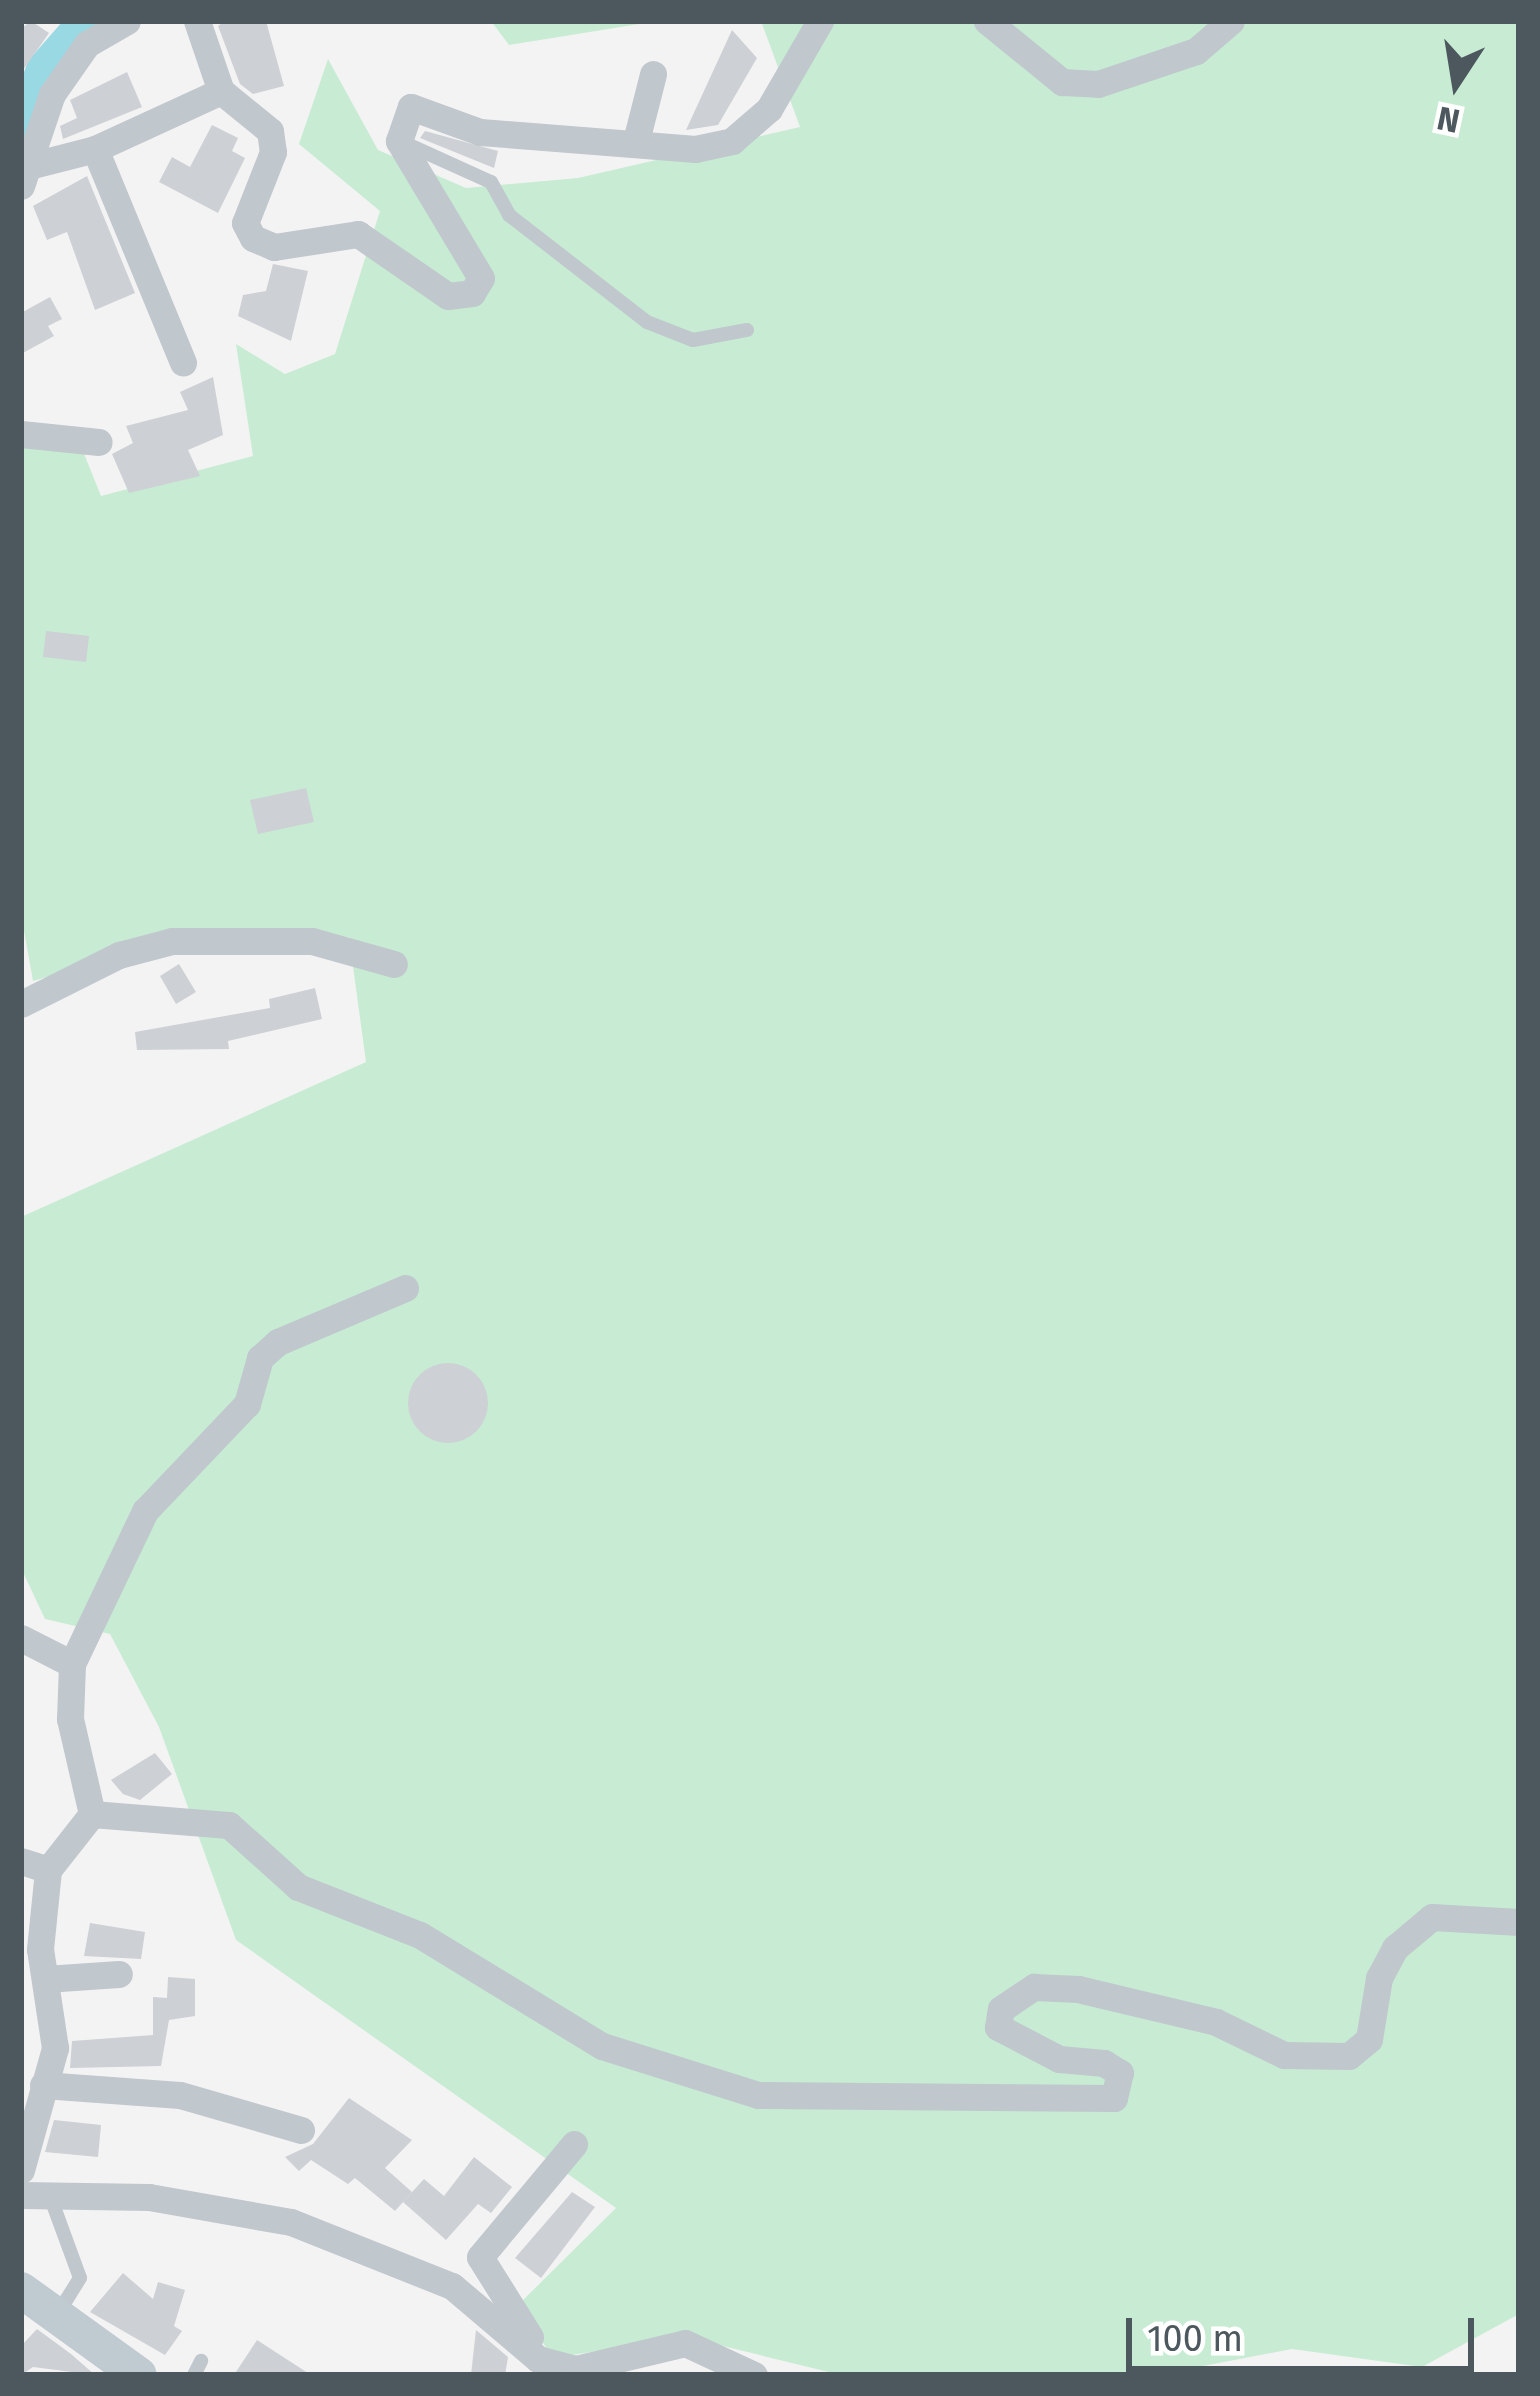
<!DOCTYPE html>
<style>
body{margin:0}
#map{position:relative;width:1540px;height:2396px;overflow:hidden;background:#f4f3f3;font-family:"Fira Sans",sans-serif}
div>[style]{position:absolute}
.green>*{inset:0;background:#c7ecd3}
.river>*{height:42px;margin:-21px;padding:0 21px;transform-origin:21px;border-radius:21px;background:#99d9e4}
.building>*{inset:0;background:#cdd0d4}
.round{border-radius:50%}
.lane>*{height:14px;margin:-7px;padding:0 7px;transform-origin:7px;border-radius:7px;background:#c0c7cd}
.street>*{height:27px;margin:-13.5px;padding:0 13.5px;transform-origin:13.5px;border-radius:13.5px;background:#c0c7cd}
.secondary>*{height:36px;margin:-18px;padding:0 18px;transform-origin:18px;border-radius:18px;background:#c0cad1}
span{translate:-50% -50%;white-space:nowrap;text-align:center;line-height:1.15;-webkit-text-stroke:12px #fff;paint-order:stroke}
.frame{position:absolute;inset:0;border:24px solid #4c575e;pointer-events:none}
.north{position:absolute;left:1396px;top:24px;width:120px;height:120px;-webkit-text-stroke:9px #fff;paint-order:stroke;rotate:192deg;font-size:33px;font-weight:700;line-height:48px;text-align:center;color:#4c575e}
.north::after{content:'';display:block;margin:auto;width:42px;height:54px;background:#4c575e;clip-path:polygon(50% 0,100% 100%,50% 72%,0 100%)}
.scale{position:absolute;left:1126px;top:2318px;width:348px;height:54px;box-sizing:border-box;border:6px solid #4c575e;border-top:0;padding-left:15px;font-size:36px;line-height:42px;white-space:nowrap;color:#4c575e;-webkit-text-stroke:9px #fff;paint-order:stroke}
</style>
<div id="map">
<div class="green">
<i style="clip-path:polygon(491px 21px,658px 21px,509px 45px)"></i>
<i style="clip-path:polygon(761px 21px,1519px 21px,1519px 2314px,1422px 2367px,1292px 2349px,1156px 2375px,841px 2375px,686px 2337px,553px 2358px,518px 2305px,616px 2208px,236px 1940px,159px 1727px,110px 1634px,45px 1619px,21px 1568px,21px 1217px,366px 1062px,349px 937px,158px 945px,33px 981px,21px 914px,21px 433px,79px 441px,101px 496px,253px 456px,236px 344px,285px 374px,335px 354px,380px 211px,299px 144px,328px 59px,378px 150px,466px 188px,578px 178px,800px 127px)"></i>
</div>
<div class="river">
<i style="left:21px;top:137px;width:71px;rotate:-68.5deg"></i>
<i style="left:47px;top:71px;width:67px;rotate:-48.7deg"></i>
</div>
<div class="building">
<i style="clip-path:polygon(31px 21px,49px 33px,21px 73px,21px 29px)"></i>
<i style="clip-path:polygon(225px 21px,266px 21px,284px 86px,253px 94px,240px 84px,218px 26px)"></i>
<i style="clip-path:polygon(732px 30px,757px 58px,718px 125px,686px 130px)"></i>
<i style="clip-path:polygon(127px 72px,142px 107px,63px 139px,60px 126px,77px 118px,70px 100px)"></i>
<i style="clip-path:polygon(212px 125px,238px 138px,232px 151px,245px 158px,218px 213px,159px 182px,172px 157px,190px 167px)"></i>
<i style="clip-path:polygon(425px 131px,498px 151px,494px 168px,420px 138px)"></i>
<i style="clip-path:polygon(87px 176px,135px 293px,95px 310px,67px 232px,47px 240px,33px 206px)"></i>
<i style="clip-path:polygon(273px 264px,308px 271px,291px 341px,238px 316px,243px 295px,266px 291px)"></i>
<i style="clip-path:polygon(50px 297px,62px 319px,48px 326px,54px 336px,21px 354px,21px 313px)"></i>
<i style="clip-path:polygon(213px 377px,223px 435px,188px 450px,200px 476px,129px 493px,112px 454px,133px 443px,126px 426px,188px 410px,180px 392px)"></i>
<i style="clip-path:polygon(46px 631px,89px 636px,86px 662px,43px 657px)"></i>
<i style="clip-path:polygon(306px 788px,314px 822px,258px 834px,250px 800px)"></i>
<i style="clip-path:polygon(179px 964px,196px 992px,176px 1004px,160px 976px)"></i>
<i style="clip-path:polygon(315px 988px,322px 1019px,228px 1041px,229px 1049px,137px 1050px,135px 1032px,270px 1008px,269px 999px)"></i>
<i class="round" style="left:408px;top:1363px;width:80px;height:80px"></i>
<i style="clip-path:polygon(155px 1753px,172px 1774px,140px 1800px,123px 1794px,111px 1780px)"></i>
<i style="clip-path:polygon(90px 1923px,145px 1932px,141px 1959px,84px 1956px)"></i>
<i style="clip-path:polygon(168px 1977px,195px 1979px,195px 2016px,169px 2020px,161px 2066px,70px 2068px,72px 2041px,153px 2035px,153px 1997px,167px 1998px)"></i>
<i style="clip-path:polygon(349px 2098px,412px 2140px,385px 2168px,412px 2192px,395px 2211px,355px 2178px,348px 2184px,311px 2160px,299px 2171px,285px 2157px,313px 2144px)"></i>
<i style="clip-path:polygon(54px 2120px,101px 2125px,98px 2157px,45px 2152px)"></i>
<i style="clip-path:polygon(474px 2157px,512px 2187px,491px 2213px,478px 2204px,446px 2240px,403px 2202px,424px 2179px,444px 2196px)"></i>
<i style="clip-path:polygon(572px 2192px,595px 2207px,541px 2278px,515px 2258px)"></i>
<i style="clip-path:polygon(123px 2273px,153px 2299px,158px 2282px,185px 2290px,174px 2326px,182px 2331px,165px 2355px,90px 2312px)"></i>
<i style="clip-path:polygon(37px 2329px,71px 2354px,95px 2375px,33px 2367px,21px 2375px,21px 2346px)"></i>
<i style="clip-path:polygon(476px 2330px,508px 2357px,505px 2375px,471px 2375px)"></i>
<i style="clip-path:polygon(257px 2340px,311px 2375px,234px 2375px)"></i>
</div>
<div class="lane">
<i style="left:409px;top:145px;width:90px;rotate:24.3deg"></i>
<i style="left:491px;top:182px;width:38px;rotate:61deg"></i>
<i style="left:509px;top:215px;width:175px;rotate:37.8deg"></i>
<i style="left:647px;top:322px;width:49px;rotate:21.4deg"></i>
<i style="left:693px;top:340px;width:55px;rotate:-10.5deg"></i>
<i style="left:50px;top:2196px;width:87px;rotate:69.9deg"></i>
<i style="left:80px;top:2278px;width:40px;rotate:122deg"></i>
<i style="left:194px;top:2375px;width:16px;rotate:-63deg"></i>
</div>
<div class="street">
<i style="left:197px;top:21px;width:74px;rotate:71.1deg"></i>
<i style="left:987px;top:21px;width:97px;rotate:39.1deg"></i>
<i style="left:1062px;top:82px;width:36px;rotate:3deg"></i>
<i style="left:1098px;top:84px;width:103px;rotate:-18.6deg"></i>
<i style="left:1196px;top:51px;width:46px;rotate:-40.6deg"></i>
<i style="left:637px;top:137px;width:65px;rotate:-75.7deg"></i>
<i style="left:95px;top:149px;width:231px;rotate:67.6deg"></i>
<i style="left:29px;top:166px;width:68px;rotate:-14.4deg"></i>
<i style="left:95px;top:149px;width:139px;rotate:-24.7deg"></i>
<i style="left:221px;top:91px;width:63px;rotate:39.2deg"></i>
<i style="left:270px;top:131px;width:21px;rotate:82deg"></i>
<i style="left:273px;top:152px;width:76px;rotate:111.5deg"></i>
<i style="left:245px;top:223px;width:17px;rotate:62deg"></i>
<i style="left:253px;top:238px;width:23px;rotate:23deg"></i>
<i style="left:274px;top:247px;width:85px;rotate:-8.8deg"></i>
<i style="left:358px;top:234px;width:109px;rotate:34.6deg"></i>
<i style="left:448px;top:296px;width:24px;rotate:-7deg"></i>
<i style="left:472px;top:293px;width:17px;rotate:-59deg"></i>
<i style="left:481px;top:278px;width:160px;rotate:-120.9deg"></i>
<i style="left:399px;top:141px;width:36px;rotate:-71deg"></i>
<i style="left:411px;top:107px;width:73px;rotate:19.9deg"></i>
<i style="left:480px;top:132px;width:216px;rotate:4.5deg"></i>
<i style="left:695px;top:149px;width:38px;rotate:-12deg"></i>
<i style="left:732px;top:141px;width:49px;rotate:-40.9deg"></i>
<i style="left:769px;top:109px;width:102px;rotate:-59.9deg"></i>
<i style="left:21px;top:186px;width:97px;rotate:-71.4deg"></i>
<i style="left:52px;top:94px;width:61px;rotate:-55deg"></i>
<i style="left:87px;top:44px;width:46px;rotate:-29.9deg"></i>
<i style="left:21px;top:434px;width:78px;rotate:5.9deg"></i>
<i style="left:21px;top:1004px;width:110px;rotate:-26.6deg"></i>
<i style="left:119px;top:955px;width:55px;rotate:-14.8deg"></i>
<i style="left:172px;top:941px;width:140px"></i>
<i style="left:312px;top:941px;width:85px;rotate:15.7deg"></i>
<i style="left:21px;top:1638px;width:57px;rotate:27deg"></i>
<i style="left:92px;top:1814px;width:98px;rotate:-103deg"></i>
<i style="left:70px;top:1719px;width:55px;rotate:-87.9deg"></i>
<i style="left:72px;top:1664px;width:170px;rotate:-64.5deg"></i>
<i style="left:145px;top:1511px;width:148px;rotate:-46.4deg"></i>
<i style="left:247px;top:1404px;width:48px;rotate:-74.2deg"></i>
<i style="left:260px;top:1358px;width:24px;rotate:-42deg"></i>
<i style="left:278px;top:1342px;width:138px;rotate:-23deg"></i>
<i style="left:21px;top:1861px;width:28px;rotate:18deg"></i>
<i style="left:48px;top:1870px;width:71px;rotate:-51.8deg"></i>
<i style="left:92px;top:1814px;width:137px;rotate:4.6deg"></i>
<i style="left:229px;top:1825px;width:93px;rotate:41.9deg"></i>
<i style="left:298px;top:1887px;width:131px;rotate:21.5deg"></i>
<i style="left:420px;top:1935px;width:213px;rotate:31.4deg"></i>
<i style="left:602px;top:2046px;width:164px;rotate:17.4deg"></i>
<i style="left:758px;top:2095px;width:356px;rotate:0.5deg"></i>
<i style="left:1114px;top:2098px;width:26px;rotate:-77deg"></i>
<i style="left:1120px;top:2073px;width:19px;rotate:-148deg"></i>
<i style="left:1104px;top:2063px;width:45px;rotate:-174.9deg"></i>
<i style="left:1059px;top:2059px;width:69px;rotate:-152.3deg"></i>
<i style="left:998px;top:2027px;width:18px;rotate:-81deg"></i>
<i style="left:1001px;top:2009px;width:40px;rotate:-34deg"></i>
<i style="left:1034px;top:1987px;width:44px;rotate:2.6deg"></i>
<i style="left:1078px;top:1989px;width:142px;rotate:13.4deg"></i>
<i style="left:1216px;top:2022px;width:76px;rotate:25.9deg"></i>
<i style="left:1284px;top:2055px;width:65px;rotate:0.9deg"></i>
<i style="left:1349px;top:2056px;width:26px;rotate:-40deg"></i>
<i style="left:1369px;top:2039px;width:62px;rotate:-80.7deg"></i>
<i style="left:1379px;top:1978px;width:34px;rotate:-62deg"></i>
<i style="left:1395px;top:1948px;width:48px;rotate:-40deg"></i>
<i style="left:1432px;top:1917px;width:87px;rotate:3.3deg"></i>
<i style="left:45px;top:1979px;width:74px;rotate:-3.9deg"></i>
<i style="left:43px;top:2085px;width:137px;rotate:4.2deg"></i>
<i style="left:180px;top:2095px;width:126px;rotate:16.1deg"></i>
<i style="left:21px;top:2170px;width:127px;rotate:-74.4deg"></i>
<i style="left:55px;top:2048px;width:100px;rotate:-98.6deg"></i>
<i style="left:40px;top:1949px;width:79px;rotate:-84.2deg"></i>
<i style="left:21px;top:2195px;width:128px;rotate:0.9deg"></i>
<i style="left:149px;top:2197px;width:144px;rotate:10deg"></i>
<i style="left:291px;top:2222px;width:173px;rotate:21.7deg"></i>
<i style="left:452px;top:2286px;width:113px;rotate:40.3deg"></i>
<i style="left:538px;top:2359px;width:39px;rotate:15deg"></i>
<i style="left:576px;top:2369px;width:112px;rotate:-13.4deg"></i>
<i style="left:685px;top:2343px;width:76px;rotate:24.9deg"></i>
<i style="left:530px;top:2337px;width:94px;rotate:-122deg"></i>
<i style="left:480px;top:2257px;width:147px;rotate:-50.2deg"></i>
</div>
<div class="secondary">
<i style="left:21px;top:2290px;width:145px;rotate:35.8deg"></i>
</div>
<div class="frame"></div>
<div class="north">N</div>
<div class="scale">100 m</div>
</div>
